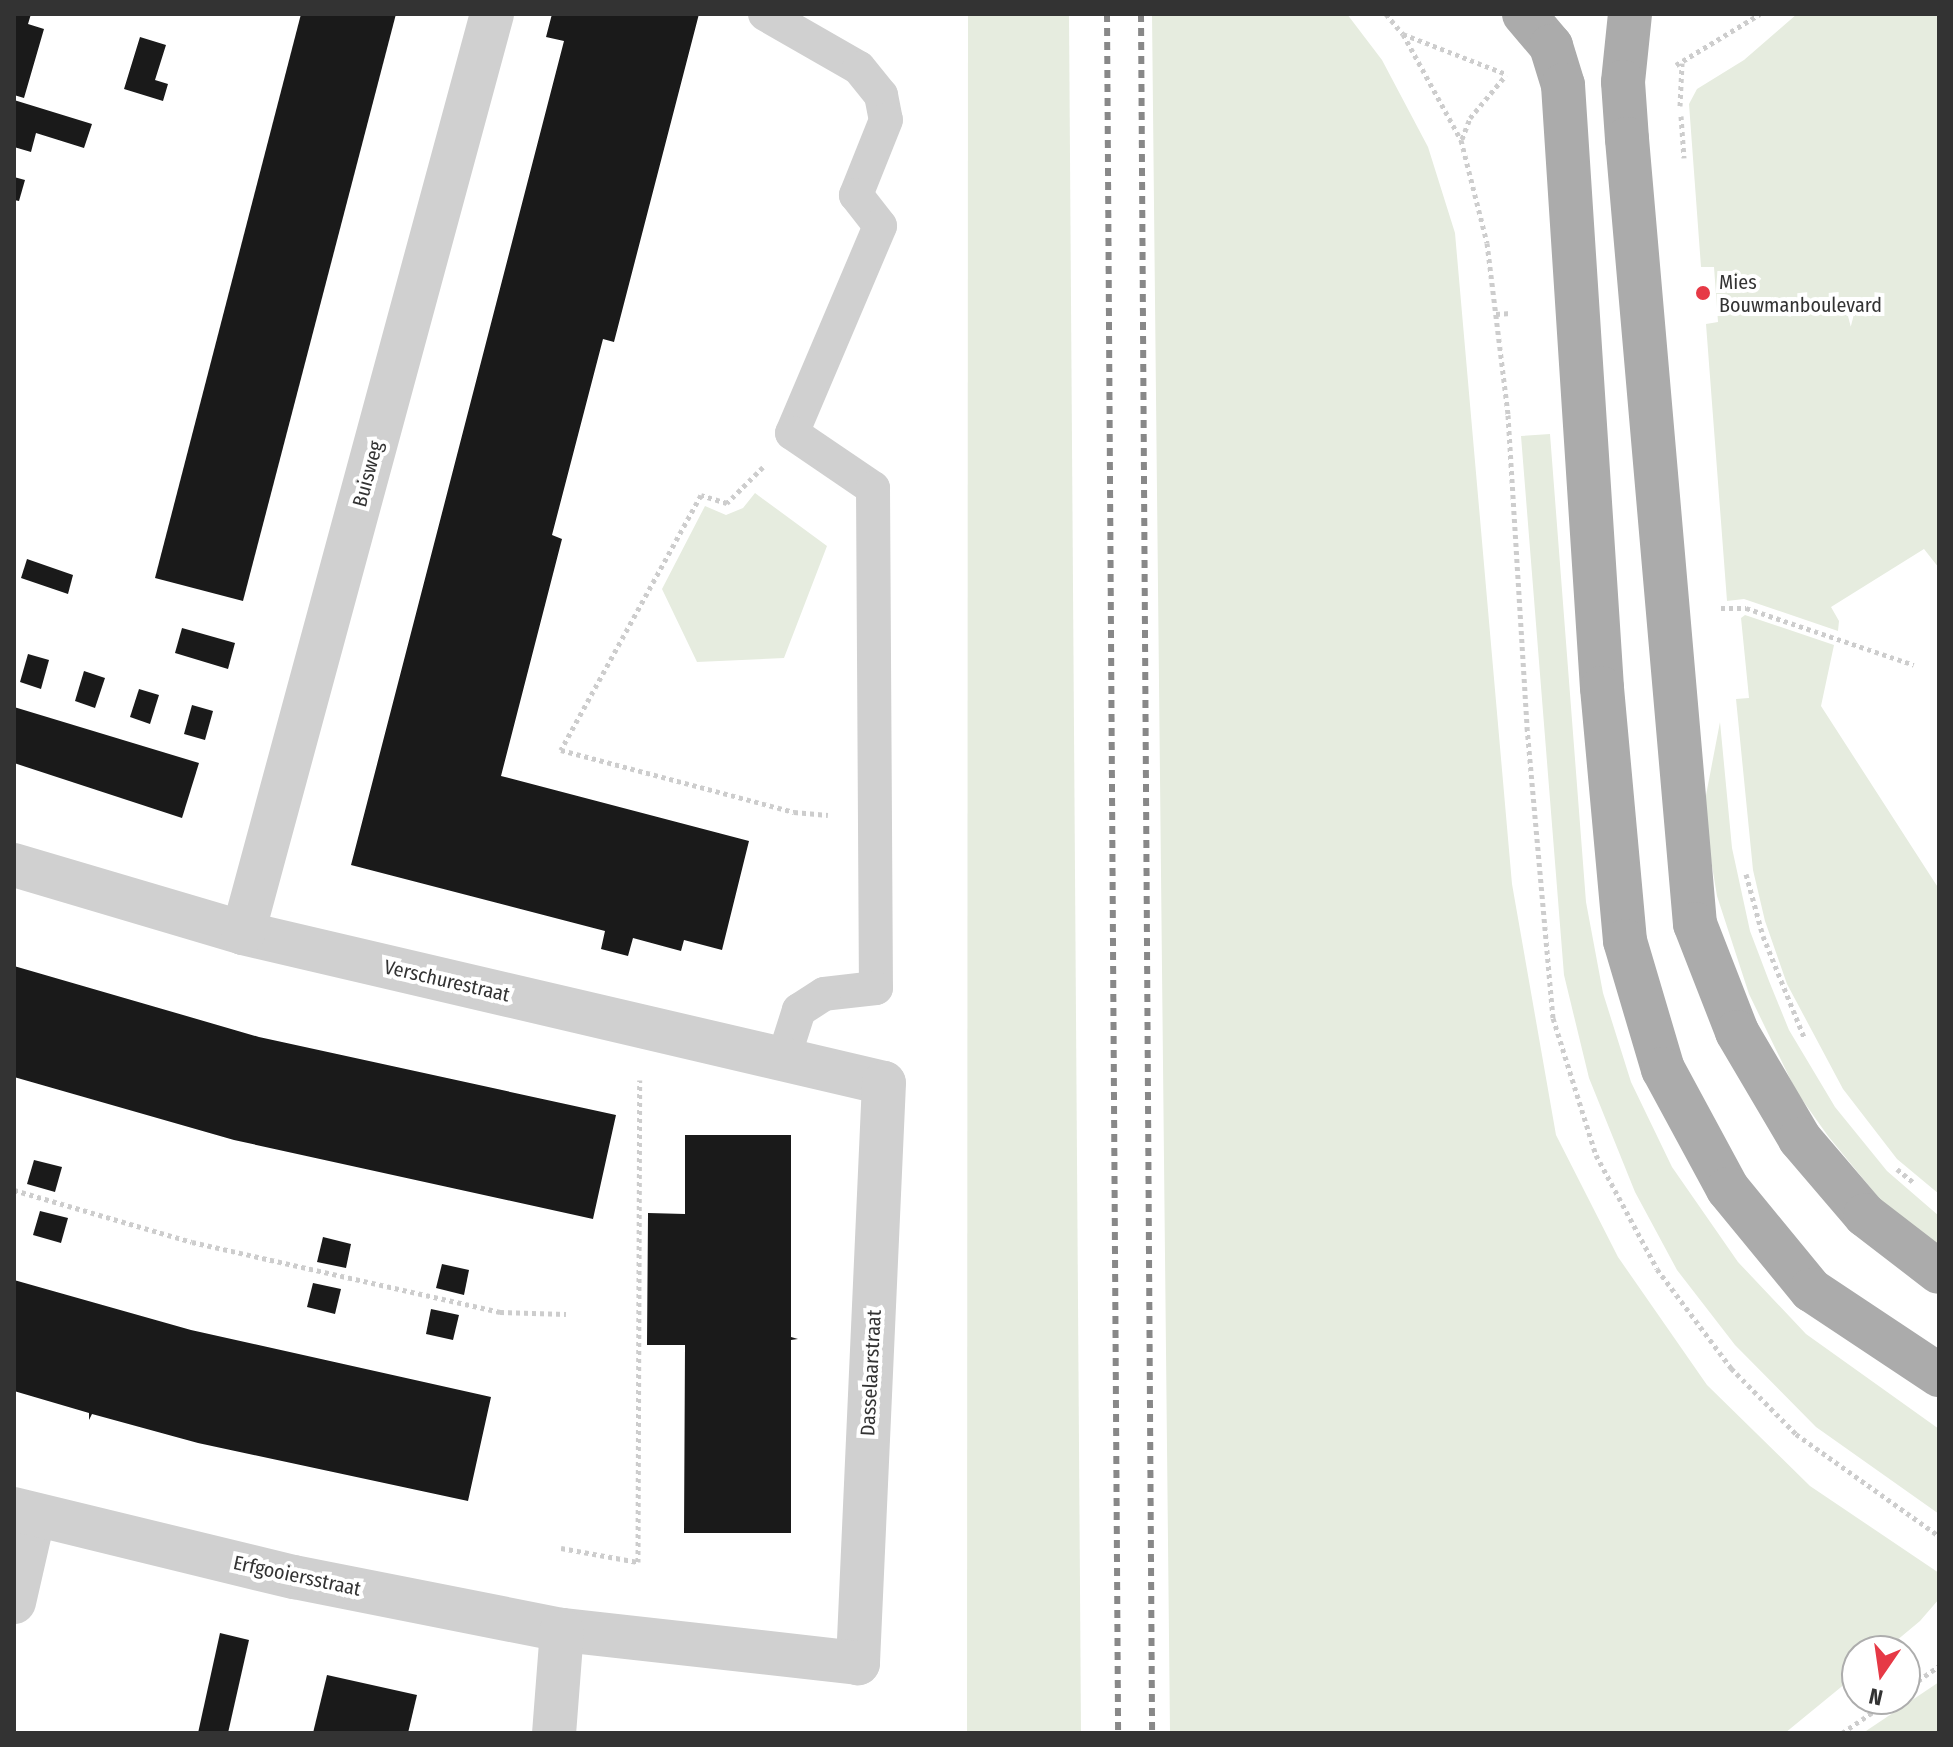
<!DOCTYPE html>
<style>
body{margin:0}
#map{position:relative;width:1953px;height:1747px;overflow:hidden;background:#fff;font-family:"Fira Sans Condensed",sans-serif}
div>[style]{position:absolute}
.green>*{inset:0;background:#e6ecdf}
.building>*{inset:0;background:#1a1a1a}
.path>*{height:5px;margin-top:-2.5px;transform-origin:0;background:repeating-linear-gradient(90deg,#cdcdcd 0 4px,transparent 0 8px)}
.service>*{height:34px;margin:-17px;padding:0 17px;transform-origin:17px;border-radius:17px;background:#d0d0d0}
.minor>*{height:44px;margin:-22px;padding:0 22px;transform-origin:22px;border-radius:22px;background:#d0d0d0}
.tertiary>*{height:44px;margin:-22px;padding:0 22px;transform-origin:22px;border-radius:22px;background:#d0d0d0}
.primary>*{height:44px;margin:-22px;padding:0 22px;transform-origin:22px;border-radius:22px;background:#ababab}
.rail>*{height:6px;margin-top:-3px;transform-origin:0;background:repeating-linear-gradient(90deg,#888 0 8px,transparent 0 14px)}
.dots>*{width:22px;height:22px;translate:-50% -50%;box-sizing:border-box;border:4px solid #fff;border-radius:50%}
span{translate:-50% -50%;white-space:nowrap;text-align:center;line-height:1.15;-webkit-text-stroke:8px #fff;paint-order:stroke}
.poi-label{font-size:20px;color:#333}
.left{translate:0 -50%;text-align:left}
.street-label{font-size:20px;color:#333}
.frame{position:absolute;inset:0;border:16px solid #333;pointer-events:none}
.north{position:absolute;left:1841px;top:1635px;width:80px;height:80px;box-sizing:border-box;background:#fff;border:2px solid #adadad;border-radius:50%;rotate:193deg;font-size:22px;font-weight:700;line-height:32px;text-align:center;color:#333}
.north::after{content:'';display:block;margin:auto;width:28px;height:36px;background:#e63946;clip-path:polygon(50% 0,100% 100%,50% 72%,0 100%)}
</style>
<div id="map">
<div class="green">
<i style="clip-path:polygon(968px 14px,1069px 14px,1081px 1733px,967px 1733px)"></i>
<i style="clip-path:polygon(1152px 14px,1347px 14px,1382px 60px,1428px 147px,1455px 233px,1512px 884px,1556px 1135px,1618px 1257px,1707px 1385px,1810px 1486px,1939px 1573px,1939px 1599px,1920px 1621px,1884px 1651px,1857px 1651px,1857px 1674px,1785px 1733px,1170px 1733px)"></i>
<i style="clip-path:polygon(1797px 14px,1939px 14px,1939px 568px,1924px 549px,1831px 607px,1839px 621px,1838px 631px,1744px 599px,1727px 601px,1706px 324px,1718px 322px,1714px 267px,1701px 267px,1689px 104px,1697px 89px,1744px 60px)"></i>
<i style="clip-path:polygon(1550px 434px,1586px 902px,1603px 993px,1631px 1082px,1672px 1167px,1738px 1262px,1806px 1334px,1939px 1429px,1939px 1514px,1816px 1427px,1735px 1345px,1677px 1270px,1635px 1192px,1589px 1078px,1564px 975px,1521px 436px)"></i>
<i style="clip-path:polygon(755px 493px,827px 546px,784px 658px,697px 662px,662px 589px,705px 506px,726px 515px,743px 508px)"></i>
<i style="clip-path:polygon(1745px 615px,1834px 645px,1821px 706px,1939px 889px,1939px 1194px,1897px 1159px,1843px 1089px,1787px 984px,1765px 921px,1753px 870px,1736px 699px,1749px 698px,1741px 618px)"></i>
<i style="clip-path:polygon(1720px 722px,1732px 848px,1750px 931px,1769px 981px,1789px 1030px,1835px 1107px,1887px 1171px,1939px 1216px,1939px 1251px,1883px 1203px,1828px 1136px,1796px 1091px,1749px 994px,1717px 896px,1703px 811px)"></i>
<i style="clip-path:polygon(1939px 1682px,1939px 1733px,1863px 1733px)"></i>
</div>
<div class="building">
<i style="clip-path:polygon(14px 14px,31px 14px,28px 24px,44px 29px,24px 98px,14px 95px)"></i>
<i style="clip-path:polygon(301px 14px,396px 14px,243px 601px,155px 578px)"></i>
<i style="clip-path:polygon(552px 14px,699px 14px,614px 342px,603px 339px,552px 535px,562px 539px,501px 776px,749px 841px,722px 950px,684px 940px,681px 951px,633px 938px,628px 956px,601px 949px,605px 931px,351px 865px,564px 41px,546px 37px)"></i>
<i style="clip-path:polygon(140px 37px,166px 45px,155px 80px,168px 84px,163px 101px,124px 89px)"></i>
<i style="clip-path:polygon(14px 100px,92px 124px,84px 148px,36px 133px,31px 152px,14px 147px)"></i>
<i style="clip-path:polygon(14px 177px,25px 180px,19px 201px,14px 200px)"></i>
<i style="clip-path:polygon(27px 559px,73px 575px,68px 594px,21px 578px)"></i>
<i style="clip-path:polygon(182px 628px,235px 643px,228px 669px,175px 653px)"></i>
<i style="clip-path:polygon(28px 654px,49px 660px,41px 689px,20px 682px)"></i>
<i style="clip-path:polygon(84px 671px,105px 678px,95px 708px,75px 701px)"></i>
<i style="clip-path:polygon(139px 689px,159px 695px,150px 724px,130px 717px)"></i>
<i style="clip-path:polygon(192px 705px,213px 711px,205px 740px,184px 734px)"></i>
<i style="clip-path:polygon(14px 707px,199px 763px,182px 818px,14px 763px)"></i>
<i style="clip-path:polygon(14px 966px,259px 1037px,616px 1115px,593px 1219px,234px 1140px,14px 1077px)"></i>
<i style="clip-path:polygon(685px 1135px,791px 1135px,791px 1337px,798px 1339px,791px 1340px,791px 1533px,684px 1533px,685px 1345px,647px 1345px,648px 1213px,685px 1214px)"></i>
<i style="clip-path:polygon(34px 1160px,62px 1167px,55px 1192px,27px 1184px)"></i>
<i style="clip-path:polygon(40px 1211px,68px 1218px,61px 1243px,33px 1235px)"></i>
<i style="clip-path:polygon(323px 1237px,351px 1244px,346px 1268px,317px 1262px)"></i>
<i style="clip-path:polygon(442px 1264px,469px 1270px,464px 1295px,436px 1288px)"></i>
<i style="clip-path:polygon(14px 1280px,191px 1330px,491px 1397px,468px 1501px,198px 1443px,92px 1414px,89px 1420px,89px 1413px,14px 1391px)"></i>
<i style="clip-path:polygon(313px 1283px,341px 1289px,335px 1314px,307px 1307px)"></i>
<i style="clip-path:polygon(431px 1309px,459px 1315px,453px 1340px,426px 1334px)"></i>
<i style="clip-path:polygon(220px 1633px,249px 1640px,228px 1733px,198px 1733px)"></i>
<i style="clip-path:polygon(327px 1675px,417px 1695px,408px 1733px,313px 1733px)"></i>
</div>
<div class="path">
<i style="left:1386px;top:14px;width:26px;rotate:50deg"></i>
<i style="left:1403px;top:34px;width:110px;rotate:21.2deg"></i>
<i style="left:1403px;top:34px;width:121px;rotate:61.3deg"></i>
<i style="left:1461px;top:140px;width:106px;rotate:75.8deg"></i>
<i style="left:1487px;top:243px;width:173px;rotate:83deg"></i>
<i style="left:1508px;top:415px;width:313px;rotate:86.5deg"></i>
<i style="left:1527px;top:727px;width:292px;rotate:84.9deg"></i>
<i style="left:1553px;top:1018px;width:144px;rotate:72.6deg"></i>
<i style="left:1596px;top:1155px;width:129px;rotate:61.8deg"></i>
<i style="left:1657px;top:1269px;width:124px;rotate:53.2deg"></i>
<i style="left:1731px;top:1368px;width:93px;rotate:45.4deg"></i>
<i style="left:1796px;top:1434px;width:176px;rotate:35.5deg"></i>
<i style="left:1676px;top:65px;width:98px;rotate:-31.3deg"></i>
<i style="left:1680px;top:106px;width:43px;rotate:-87.3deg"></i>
<i style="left:1681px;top:116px;width:42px;rotate:85.9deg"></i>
<i style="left:1462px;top:139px;width:22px;rotate:-69deg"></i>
<i style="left:1470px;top:118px;width:56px;rotate:-50.1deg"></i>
<i style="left:1496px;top:314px;width:15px;rotate:-4deg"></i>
<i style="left:763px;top:467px;width:51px;rotate:135deg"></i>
<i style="left:727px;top:503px;width:27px;rotate:-163deg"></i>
<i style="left:701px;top:495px;width:291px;rotate:118.8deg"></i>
<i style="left:561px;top:750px;width:241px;rotate:14.9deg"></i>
<i style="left:794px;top:812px;width:34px;rotate:5deg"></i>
<i style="left:1721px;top:608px;width:25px"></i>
<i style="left:1746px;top:608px;width:177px;rotate:18.7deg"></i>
<i style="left:1746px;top:874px;width:64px;rotate:74.7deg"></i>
<i style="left:1763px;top:936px;width:109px;rotate:67.9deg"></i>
<i style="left:1897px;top:1169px;width:22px;rotate:39deg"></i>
<i style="left:14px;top:1190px;width:185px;rotate:16.3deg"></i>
<i style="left:192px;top:1242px;width:316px;rotate:12.8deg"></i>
<i style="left:500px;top:1312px;width:66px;rotate:1.7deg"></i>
<i style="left:561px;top:1548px;width:78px;rotate:10.3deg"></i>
<i style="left:638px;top:1562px;width:482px;rotate:-89.8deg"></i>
<i style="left:1905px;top:1690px;width:42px;rotate:-35.2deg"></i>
<i style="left:1842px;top:1733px;width:60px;rotate:-34.2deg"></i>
</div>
<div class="service">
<i style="left:765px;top:14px;width:108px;rotate:29.9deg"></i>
<i style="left:859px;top:68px;width:35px;rotate:51deg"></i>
<i style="left:881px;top:95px;width:25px;rotate:79deg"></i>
<i style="left:886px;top:120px;width:81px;rotate:111.8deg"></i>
<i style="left:856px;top:195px;width:39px;rotate:52deg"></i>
<i style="left:880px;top:226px;width:225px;rotate:113deg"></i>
<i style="left:792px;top:433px;width:98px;rotate:34.2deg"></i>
<i style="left:873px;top:488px;width:500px;rotate:89.66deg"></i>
<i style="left:876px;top:988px;width:52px;rotate:173.4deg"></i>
<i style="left:824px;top:994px;width:30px;rotate:147deg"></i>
<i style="left:799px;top:1010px;width:52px;rotate:107.7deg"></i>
</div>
<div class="minor">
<i style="left:14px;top:865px;width:239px;rotate:16.5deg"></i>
<i style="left:243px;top:933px;width:658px;rotate:13.17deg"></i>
<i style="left:884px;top:1083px;width:581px;rotate:92.57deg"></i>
<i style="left:858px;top:1663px;width:298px;rotate:-173.6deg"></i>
<i style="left:243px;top:933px;width:952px;rotate:-74.84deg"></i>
<i style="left:14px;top:1602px;width:89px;rotate:-77.1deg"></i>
</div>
<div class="tertiary">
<i style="left:14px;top:1509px;width:288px;rotate:13.7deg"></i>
<i style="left:294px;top:1577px;width:273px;rotate:11.2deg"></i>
<i style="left:562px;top:1630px;width:103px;rotate:94.4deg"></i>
</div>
<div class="primary">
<i style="left:1524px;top:14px;width:42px;rotate:49.8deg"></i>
<i style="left:1551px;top:46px;width:41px;rotate:72.9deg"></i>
<i style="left:1563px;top:85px;width:604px;rotate:86.3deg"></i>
<i style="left:1602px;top:688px;width:254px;rotate:84.8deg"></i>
<i style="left:1625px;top:941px;width:134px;rotate:73.5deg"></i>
<i style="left:1663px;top:1069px;width:136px;rotate:61.6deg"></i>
<i style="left:1728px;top:1189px;width:131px;rotate:50.6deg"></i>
<i style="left:1811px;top:1290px;width:154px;rotate:33.6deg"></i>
<i style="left:1630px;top:14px;width:68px;rotate:95.9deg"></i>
<i style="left:1623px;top:82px;width:57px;rotate:86deg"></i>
<i style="left:1627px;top:139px;width:788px;rotate:85.05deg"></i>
<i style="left:1695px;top:924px;width:116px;rotate:68.7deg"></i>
<i style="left:1737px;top:1032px;width:124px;rotate:59.5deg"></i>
<i style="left:1800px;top:1139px;width:100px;rotate:49.5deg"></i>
<i style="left:1865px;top:1215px;width:93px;rotate:37.6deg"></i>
</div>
<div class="rail">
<i style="left:1107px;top:14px;width:1719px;rotate:89.63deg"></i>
<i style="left:1141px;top:14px;width:1719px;rotate:89.63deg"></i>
</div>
<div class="dots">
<i style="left:1703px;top:293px;background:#e63946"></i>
</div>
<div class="poi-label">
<span class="left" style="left:1719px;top:294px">Mies<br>Bouwmanboulevard</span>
</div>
<div class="street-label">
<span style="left:368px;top:474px;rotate:-75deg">Buisweg</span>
<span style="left:447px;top:981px;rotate:13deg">Verschurestraat</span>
<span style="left:871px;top:1373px;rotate:-87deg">Dasselaarstraat</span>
<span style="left:297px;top:1576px;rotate:12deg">Erfgooiersstraat</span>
</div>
<div class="frame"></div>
<div class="north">N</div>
</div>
